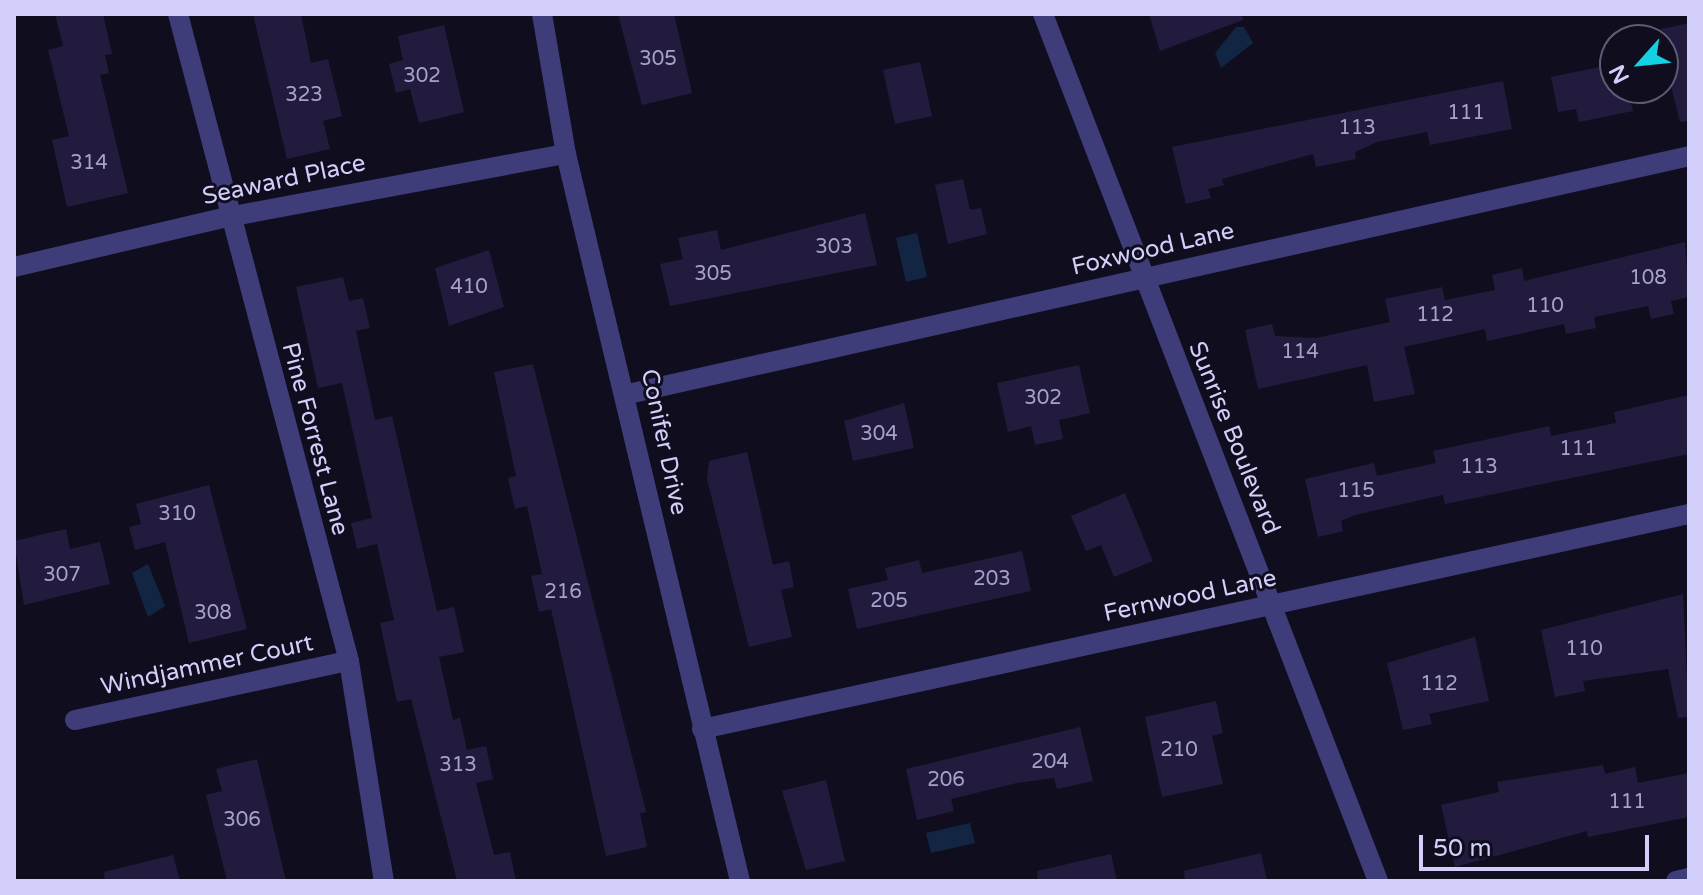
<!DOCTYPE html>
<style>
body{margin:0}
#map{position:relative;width:1703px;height:895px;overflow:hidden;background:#100e1e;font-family:"Varela Round",sans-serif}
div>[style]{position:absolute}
.water>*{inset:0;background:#122643}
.building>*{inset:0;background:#221b3d}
.minor>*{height:20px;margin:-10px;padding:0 10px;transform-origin:10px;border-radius:10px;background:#3e3d79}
span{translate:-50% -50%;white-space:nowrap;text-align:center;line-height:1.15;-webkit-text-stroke:6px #100e1e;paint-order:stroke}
.number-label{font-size:20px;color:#a7a2cc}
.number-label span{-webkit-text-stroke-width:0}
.street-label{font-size:24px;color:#d3cffb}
.frame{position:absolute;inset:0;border:16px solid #d3cffb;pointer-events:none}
.north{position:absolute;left:1599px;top:24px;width:80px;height:80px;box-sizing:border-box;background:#100e1e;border:2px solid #5e5b76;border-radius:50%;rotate:243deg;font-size:22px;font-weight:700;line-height:32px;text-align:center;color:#d3cffb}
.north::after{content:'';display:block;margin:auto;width:28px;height:36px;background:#13d1e3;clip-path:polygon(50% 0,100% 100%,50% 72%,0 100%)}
.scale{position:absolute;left:1419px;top:835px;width:230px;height:36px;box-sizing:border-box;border:4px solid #d3cffb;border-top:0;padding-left:10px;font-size:24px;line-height:28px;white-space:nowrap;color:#d3cffb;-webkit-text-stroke:6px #100e1e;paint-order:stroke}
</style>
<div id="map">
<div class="water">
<i style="clip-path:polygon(1236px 27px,1244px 27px,1253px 43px,1221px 68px,1215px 53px)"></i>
<i style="clip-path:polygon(917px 233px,927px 277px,906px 282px,896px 238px)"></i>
<i style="clip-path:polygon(148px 564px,165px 606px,148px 617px,132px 573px)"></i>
<i style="clip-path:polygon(970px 823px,975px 843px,931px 853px,926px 833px)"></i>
</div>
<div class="building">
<i style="clip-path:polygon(55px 14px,103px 14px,112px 54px,105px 55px,109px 73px,100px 75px,128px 193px,67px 207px,52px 140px,69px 136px,48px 50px,63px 46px)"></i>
<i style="clip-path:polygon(253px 14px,301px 14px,311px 63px,328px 59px,342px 116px,323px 121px,330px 149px,287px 159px)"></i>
<i style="clip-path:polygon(618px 14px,674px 14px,692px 93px,642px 105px)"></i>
<i style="clip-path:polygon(1149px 14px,1242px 14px,1243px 20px,1160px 51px)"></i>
<i style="clip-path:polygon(1689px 23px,1689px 121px,1680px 122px,1657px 30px)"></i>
<i style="clip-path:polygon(444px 25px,464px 112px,419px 123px,410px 89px,396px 93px,389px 64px,403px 60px,398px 36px)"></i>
<i style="clip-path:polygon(920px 62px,932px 116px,895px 124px,883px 70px)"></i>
<i style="clip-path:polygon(1615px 64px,1615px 88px,1628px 88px,1633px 111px,1579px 122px,1576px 109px,1558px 112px,1551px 77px)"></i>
<i style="clip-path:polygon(1503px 81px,1512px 129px,1430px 145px,1427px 132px,1377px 142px,1355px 152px,1356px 159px,1316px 167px,1313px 154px,1222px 179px,1224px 185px,1208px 189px,1211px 198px,1186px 204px,1172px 147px)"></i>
<i style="clip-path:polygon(963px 179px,970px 210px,981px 208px,987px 234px,948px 244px,935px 185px)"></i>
<i style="clip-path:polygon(865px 213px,877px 265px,670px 306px,660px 264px,683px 259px,678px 238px,717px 230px,721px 250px)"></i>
<i style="clip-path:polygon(1685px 242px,1689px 297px,1671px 301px,1674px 314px,1651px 319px,1648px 306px,1594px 317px,1596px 328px,1566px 334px,1564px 324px,1487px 341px,1485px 329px,1404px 347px,1415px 394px,1374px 402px,1367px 365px,1258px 389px,1245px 330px,1272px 324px,1275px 336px,1316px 338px,1390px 322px,1385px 299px,1442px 287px,1445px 300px,1495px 290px,1492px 275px,1522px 268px,1524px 281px)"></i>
<i style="clip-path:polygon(489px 250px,504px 307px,449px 326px,435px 268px)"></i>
<i style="clip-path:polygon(343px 277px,349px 301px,363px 298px,370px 328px,356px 331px,375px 420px,392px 416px,437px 611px,454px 607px,464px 652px,439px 657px,453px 720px,460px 718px,467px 750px,486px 746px,493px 779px,476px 783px,494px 855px,510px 852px,516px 881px,457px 881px,411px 699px,397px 702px,380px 623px,394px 620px,377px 544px,357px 549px,351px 523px,372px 518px,342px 383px,318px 388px,296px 287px)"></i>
<i style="clip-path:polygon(533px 364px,646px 812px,640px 813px,647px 847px,606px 856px,551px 609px,539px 612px,531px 576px,542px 574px,527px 506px,515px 509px,508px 478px,516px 476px,494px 372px)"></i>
<i style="clip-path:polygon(1079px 365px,1090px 413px,1059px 420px,1063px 439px,1035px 445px,1031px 426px,1008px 432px,997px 383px)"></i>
<i style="clip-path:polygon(1689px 395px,1689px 454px,1445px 504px,1443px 495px,1355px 515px,1341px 521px,1343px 531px,1318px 537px,1305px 479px,1374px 463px,1377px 476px,1436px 463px,1433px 451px,1549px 426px,1551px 436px,1616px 423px,1614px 412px)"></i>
<i style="clip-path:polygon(904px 403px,914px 448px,853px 461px,844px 421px)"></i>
<i style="clip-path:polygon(747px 452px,773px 565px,789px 561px,794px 587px,781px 590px,792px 637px,749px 647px,707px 479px,709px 461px)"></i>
<i style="clip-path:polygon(209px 485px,247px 629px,189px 643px,165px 542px,135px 550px,129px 527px,141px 524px,136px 504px)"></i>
<i style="clip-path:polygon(1125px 493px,1153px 561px,1114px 577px,1101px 545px,1086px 551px,1071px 516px)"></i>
<i style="clip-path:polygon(66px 529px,70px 549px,100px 542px,110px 584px,24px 605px,14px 541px)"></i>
<i style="clip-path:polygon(1022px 551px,1031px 591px,857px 629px,848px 589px,888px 580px,885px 568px,919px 560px,922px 573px)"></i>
<i style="clip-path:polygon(1683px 594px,1689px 717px,1678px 718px,1668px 669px,1583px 681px,1585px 691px,1555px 697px,1541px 630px)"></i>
<i style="clip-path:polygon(1475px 637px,1489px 701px,1429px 714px,1432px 724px,1403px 730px,1387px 663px)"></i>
<i style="clip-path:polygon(1216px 701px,1223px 733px,1212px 736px,1223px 784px,1162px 797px,1145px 717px)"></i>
<i style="clip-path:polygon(1080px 727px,1093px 781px,1057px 789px,1054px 778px,1017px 783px,951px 799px,954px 811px,917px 820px,906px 769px)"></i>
<i style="clip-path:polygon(257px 759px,286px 881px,227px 881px,206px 795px,222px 791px,216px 769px)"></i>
<i style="clip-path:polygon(1603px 765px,1605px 774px,1635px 767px,1638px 783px,1689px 773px,1689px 817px,1588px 837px,1587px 831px,1455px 867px,1441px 805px,1499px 792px,1497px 782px)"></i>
<i style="clip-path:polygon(826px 780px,845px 861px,806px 870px,782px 791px)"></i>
<i style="clip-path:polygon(1261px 853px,1267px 881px,1185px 881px,1184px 871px)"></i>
<i style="clip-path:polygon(1111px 854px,1117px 881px,1038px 881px,1037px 871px)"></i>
<i style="clip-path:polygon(173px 855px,180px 881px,105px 881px,104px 872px)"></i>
</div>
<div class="minor">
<i style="left:178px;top:14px;width:669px;rotate:75.2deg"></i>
<i style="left:349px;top:661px;width:223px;rotate:81deg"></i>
<i style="left:542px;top:14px;width:142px;rotate:80.3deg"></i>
<i style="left:566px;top:154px;width:748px;rotate:76.54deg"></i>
<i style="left:1043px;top:14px;width:929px;rotate:68.87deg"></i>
<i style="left:14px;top:267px;width:220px;rotate:-13.2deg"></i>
<i style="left:228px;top:217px;width:344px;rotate:-10.6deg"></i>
<i style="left:628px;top:394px;width:1087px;rotate:-12.64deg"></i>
<i style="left:75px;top:720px;width:280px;rotate:-12.2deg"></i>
<i style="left:702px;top:729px;width:1010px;rotate:-12.29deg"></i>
<i style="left:1676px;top:881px;width:13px;rotate:-13deg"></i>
</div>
<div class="number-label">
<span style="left:658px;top:59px">305</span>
<span style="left:422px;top:76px">302</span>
<span style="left:304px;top:95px">323</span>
<span style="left:1466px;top:113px">111</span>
<span style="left:1357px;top:128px">113</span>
<span style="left:89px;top:163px">314</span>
<span style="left:834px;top:247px">303</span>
<span style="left:713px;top:274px">305</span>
<span style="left:1648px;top:278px">108</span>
<span style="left:469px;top:287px">410</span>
<span style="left:1545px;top:306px">110</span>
<span style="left:1435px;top:315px">112</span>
<span style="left:1300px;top:352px">114</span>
<span style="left:1043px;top:398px">302</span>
<span style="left:879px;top:434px">304</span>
<span style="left:1578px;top:449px">111</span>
<span style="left:1479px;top:467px">113</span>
<span style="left:1356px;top:491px">115</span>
<span style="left:177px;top:514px">310</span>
<span style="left:62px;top:575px">307</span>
<span style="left:992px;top:579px">203</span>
<span style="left:563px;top:592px">216</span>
<span style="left:889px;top:601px">205</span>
<span style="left:213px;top:613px">308</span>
<span style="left:1584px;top:649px">110</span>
<span style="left:1439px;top:684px">112</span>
<span style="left:1179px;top:750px">210</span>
<span style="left:1050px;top:762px">204</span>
<span style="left:458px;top:765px">313</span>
<span style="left:946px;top:780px">206</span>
<span style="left:1627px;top:802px">111</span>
<span style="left:242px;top:820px">306</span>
</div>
<div class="street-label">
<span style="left:284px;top:180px;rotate:-12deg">Seaward Place</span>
<span style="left:1153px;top:249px;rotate:-13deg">Foxwood Lane</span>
<span style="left:1234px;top:438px;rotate:68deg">Sunrise Boulevard</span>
<span style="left:315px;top:439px;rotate:75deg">Pine Forrest Lane</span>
<span style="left:664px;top:442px;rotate:78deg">Conifer Drive</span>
<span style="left:1190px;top:596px;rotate:-12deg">Fernwood Lane</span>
<span style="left:207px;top:665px;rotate:-12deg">Windjammer Court</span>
</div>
<div class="frame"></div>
<div class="north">N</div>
<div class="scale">50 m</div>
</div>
